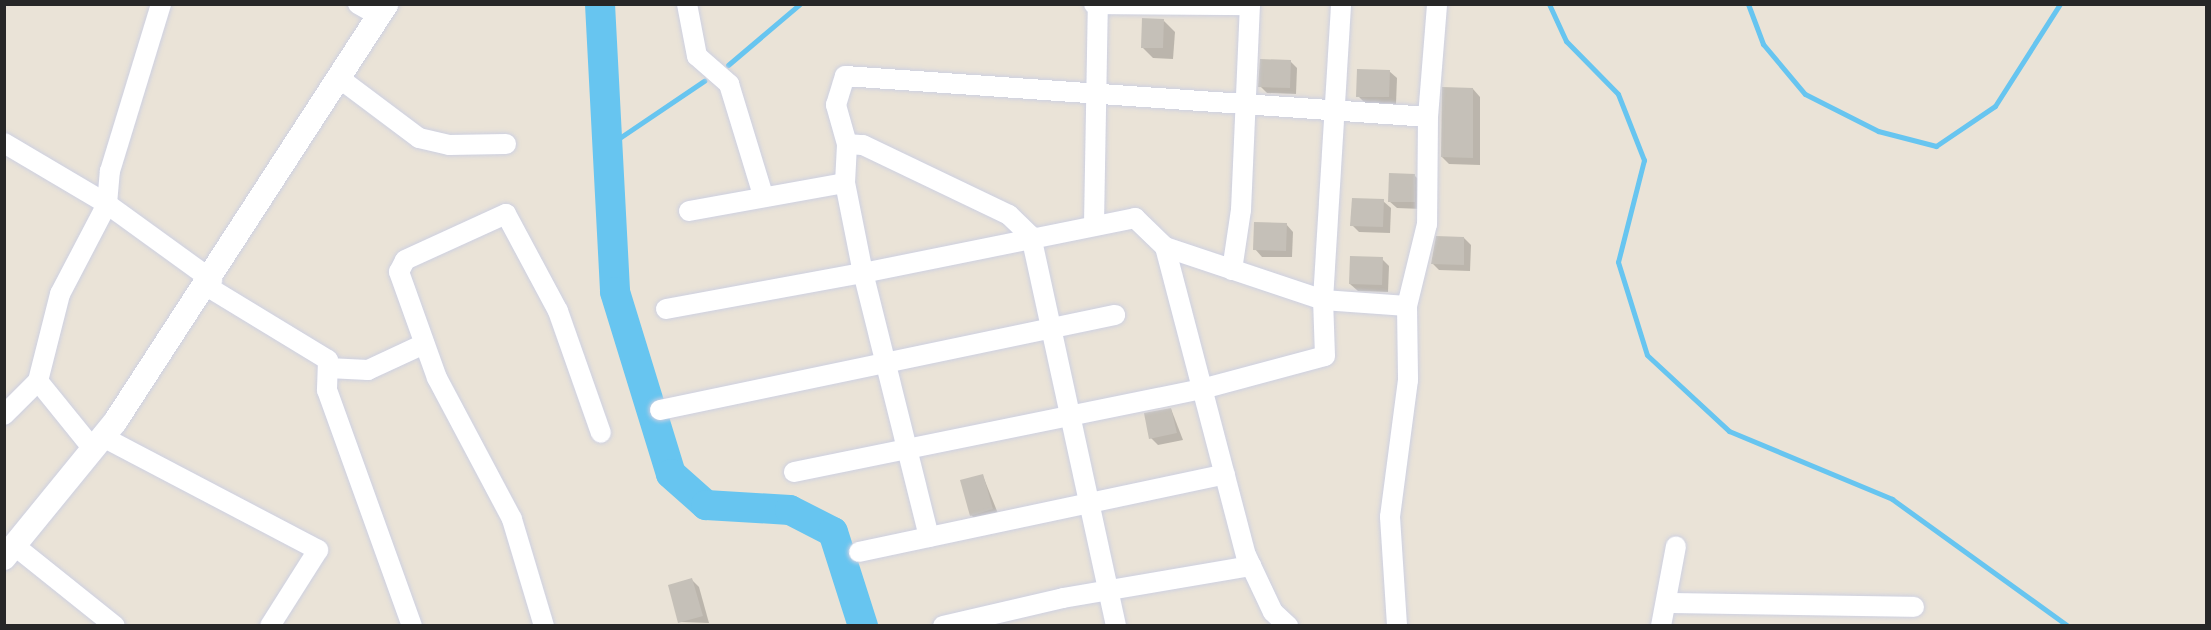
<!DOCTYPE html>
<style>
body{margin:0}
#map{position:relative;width:2211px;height:630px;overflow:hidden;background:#eae3d7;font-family:"Noto Sans",sans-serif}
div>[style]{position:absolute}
.shadow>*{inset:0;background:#0003}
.stream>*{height:5px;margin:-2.5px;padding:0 2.5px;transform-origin:2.5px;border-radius:2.5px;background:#67c5f0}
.river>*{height:30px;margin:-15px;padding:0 15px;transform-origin:15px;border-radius:15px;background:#67c5f0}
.building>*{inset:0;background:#c5c0b8}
.roads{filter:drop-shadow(0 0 2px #cdd0e1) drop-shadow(0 0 2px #cdd0e1)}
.minor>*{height:20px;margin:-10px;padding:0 10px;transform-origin:10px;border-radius:10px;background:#fff}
.tertiary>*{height:24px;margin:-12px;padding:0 12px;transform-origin:12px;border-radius:12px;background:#fff}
span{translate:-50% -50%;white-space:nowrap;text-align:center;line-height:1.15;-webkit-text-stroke:4.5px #fff;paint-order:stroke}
.frame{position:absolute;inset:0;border:6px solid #272727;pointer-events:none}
</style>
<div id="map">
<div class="shadow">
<i style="clip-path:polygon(1164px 21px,1175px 32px,1173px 59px,1153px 58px,1142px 47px)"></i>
<i style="clip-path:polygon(1290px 61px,1297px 68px,1296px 94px,1267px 93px,1260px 86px)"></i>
<i style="clip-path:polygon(1389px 71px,1397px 78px,1396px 104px,1365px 103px,1358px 96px)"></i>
<i style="clip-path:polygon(1473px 89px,1480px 97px,1480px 165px,1449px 164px,1442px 157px)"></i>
<i style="clip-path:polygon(1415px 176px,1422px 183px,1422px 209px,1397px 208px,1389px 201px)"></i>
<i style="clip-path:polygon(1383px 201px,1391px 208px,1390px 233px,1359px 232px,1352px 225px)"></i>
<i style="clip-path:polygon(1286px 224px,1293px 232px,1292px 257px,1262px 257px,1255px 249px)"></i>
<i style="clip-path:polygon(1464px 238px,1471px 245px,1470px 271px,1439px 270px,1432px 263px)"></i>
<i style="clip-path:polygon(1382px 259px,1389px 266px,1388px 292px,1358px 291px,1350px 284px)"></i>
<i style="clip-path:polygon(1171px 409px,1183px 440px,1158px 445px,1151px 438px)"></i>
<i style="clip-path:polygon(983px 476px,999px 516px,978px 522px,971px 515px)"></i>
<i style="clip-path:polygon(692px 580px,699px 587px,709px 623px,680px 622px)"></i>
</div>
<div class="stream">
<i style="left:1549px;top:4px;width:41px;rotate:65.3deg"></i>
<i style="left:1566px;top:41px;width:74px;rotate:45.5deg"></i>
<i style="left:1618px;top:94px;width:71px;rotate:68.5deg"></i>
<i style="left:1644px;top:160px;width:105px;rotate:104.3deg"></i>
<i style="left:1618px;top:262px;width:97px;rotate:72.7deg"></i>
<i style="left:1647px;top:355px;width:112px;rotate:42.8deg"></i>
<i style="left:1729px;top:431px;width:177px;rotate:22.6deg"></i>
<i style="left:1892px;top:499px;width:217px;rotate:35.8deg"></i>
<i style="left:1748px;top:4px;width:43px;rotate:69.4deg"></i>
<i style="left:1763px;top:44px;width:65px;rotate:50deg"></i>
<i style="left:1805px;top:94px;width:82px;rotate:26.9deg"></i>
<i style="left:1878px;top:131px;width:60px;rotate:14.5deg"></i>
<i style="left:1936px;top:146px;width:71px;rotate:-34.1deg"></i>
<i style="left:1995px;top:106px;width:121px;rotate:-57.5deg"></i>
<i style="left:728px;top:65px;width:94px;rotate:-40.3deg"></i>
<i style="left:609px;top:145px;width:115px;rotate:-34deg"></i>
</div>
<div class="river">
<i style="left:600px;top:4px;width:288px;rotate:87deg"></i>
<i style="left:615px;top:292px;width:190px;rotate:72.9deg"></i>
<i style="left:671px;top:474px;width:47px;rotate:41.5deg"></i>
<i style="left:706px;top:505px;width:84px;rotate:3.4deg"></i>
<i style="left:790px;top:510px;width:48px;rotate:27.1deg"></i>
<i style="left:833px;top:532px;width:99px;rotate:72.3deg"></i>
</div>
<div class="building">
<i style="clip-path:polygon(1142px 18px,1164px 19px,1163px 48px,1141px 48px)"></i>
<i style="clip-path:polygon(1260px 59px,1291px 60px,1290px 88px,1258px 87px)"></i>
<i style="clip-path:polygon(1357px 69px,1390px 70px,1389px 97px,1356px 97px)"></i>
<i style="clip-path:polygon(1442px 87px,1473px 88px,1473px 158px,1441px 157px)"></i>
<i style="clip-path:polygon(1389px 173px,1415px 174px,1415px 202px,1388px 202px)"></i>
<i style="clip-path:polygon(1352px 198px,1384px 199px,1383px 227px,1350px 226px)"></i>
<i style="clip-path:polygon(1254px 222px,1287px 223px,1286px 251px,1253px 250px)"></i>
<i style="clip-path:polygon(1436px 236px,1464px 237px,1464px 265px,1431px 264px)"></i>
<i style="clip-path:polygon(1350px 256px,1383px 257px,1382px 285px,1349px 284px)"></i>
<i style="clip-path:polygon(1171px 408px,1177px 433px,1149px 439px,1144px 413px)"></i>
<i style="clip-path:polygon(983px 474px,993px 509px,970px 516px,960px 480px)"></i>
<i style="clip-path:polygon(692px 578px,703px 616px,678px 623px,668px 585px)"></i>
</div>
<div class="roads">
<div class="minor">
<i style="left:358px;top:4px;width:23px;rotate:29deg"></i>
<i style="left:687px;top:4px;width:53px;rotate:79.1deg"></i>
<i style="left:697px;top:56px;width:43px;rotate:41.2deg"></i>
<i style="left:729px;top:84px;width:116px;rotate:73deg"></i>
<i style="left:1094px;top:4px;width:156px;rotate:0.4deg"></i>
<i style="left:339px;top:78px;width:100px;rotate:36.9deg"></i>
<i style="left:419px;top:138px;width:31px;rotate:13deg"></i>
<i style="left:449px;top:145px;width:57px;rotate:-1deg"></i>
<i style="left:1428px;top:117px;width:113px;rotate:-85.4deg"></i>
<i style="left:4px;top:143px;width:120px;rotate:30.6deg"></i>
<i style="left:107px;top:204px;width:130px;rotate:35.9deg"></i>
<i style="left:847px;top:144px;width:16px;rotate:4deg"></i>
<i style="left:863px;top:145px;width:162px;rotate:25.6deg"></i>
<i style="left:1009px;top:215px;width:30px;rotate:44deg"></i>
<i style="left:1031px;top:236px;width:399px;rotate:77.7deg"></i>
<i style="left:689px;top:211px;width:158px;rotate:-10.2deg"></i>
<i style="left:1094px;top:225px;width:221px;rotate:-89deg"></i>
<i style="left:1165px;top:247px;width:167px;rotate:18.5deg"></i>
<i style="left:1323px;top:300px;width:297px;rotate:-86.5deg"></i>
<i style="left:1232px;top:270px;width:61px;rotate:-81.5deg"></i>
<i style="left:1241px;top:210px;width:206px;rotate:-87.5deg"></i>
<i style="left:208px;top:287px;width:140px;rotate:31.3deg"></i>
<i style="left:328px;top:360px;width:30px;rotate:92deg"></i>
<i style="left:327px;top:390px;width:251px;rotate:70.2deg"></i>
<i style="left:666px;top:309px;width:200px;rotate:-10.4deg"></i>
<i style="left:863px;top:273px;width:92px;rotate:-101.3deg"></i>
<i style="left:845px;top:183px;width:39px;rotate:-87deg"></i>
<i style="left:847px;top:144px;width:41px;rotate:-105.8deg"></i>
<i style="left:836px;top:105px;width:30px;rotate:-73deg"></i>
<i style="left:845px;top:76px;width:584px;rotate:4.02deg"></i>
<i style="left:1428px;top:117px;width:107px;rotate:90.5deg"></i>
<i style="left:1427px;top:224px;width:84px;rotate:103.7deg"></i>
<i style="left:1407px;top:306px;width:74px;rotate:89.2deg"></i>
<i style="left:1408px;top:380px;width:138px;rotate:97.5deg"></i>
<i style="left:1390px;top:517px;width:109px;rotate:86.3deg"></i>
<i style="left:328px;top:368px;width:40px;rotate:2.9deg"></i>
<i style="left:368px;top:370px;width:62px;rotate:-24.9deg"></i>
<i style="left:38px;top:381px;width:87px;rotate:51deg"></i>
<i style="left:660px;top:410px;width:465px;rotate:-11.8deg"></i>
<i style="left:4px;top:415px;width:48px;rotate:-45deg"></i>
<i style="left:38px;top:381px;width:90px;rotate:-75.8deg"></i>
<i style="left:60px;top:294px;width:102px;rotate:-62.4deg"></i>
<i style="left:107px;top:204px;width:33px;rotate:-85deg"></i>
<i style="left:110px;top:171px;width:175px;rotate:-73deg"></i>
<i style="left:103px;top:437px;width:243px;rotate:27.7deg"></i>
<i style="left:318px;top:550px;width:90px;rotate:122.3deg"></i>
<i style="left:794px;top:472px;width:416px;rotate:-11.5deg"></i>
<i style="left:1202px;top:389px;width:127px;rotate:-15deg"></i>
<i style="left:1325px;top:356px;width:56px;rotate:-92deg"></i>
<i style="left:1323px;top:300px;width:84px;rotate:4.1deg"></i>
<i style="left:929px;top:537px;width:272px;rotate:-104deg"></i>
<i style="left:863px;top:273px;width:278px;rotate:-11.4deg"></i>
<i style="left:1135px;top:218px;width:42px;rotate:44deg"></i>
<i style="left:1165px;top:247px;width:318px;rotate:75.3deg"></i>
<i style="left:1246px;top:555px;width:63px;rotate:64.7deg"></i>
<i style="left:1273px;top:612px;width:21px;rotate:43deg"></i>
<i style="left:15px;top:546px;width:128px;rotate:38.7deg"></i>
<i style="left:859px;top:552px;width:374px;rotate:-12deg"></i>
<i style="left:1666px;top:603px;width:248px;rotate:0.9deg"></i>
<i style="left:544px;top:626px;width:112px;rotate:-106.7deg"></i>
<i style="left:512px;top:519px;width:160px;rotate:-118deg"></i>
<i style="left:437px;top:378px;width:113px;rotate:-109.7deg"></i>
<i style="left:399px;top:272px;width:13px;rotate:-63deg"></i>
<i style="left:405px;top:260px;width:111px;rotate:-24.5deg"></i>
<i style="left:506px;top:214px;width:110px;rotate:61.8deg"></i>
<i style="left:558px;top:311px;width:129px;rotate:70.6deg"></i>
<i style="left:943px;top:626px;width:123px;rotate:-13.1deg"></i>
<i style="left:1063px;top:598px;width:191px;rotate:-9.7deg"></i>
<i style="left:1661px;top:626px;width:81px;rotate:-79.4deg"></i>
</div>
<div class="tertiary">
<i style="left:4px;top:558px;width:176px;rotate:-50.8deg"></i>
<i style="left:115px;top:422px;width:498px;rotate:-57deg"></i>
</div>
</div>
<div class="frame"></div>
</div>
